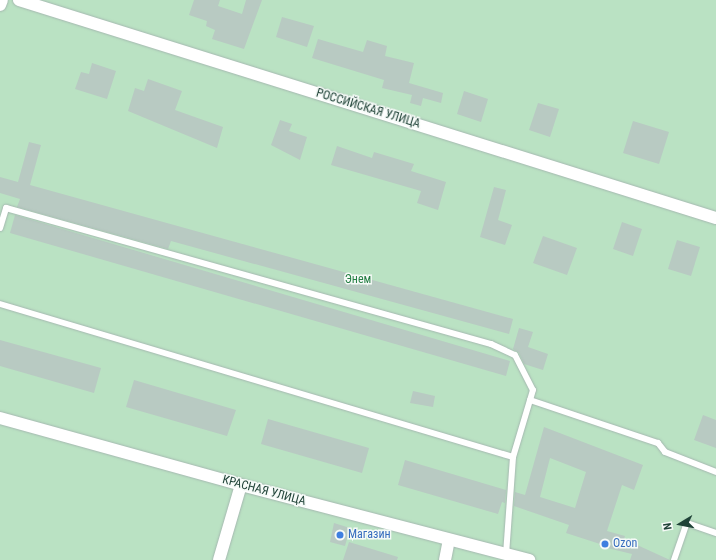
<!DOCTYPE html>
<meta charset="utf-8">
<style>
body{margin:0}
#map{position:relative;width:716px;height:560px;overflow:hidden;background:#e3efe9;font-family:"Roboto Condensed",sans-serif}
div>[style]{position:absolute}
.green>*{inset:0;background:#bae2c3}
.building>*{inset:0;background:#b8cac2}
.roads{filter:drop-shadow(0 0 1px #a5b8b0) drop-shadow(0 0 1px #a5b8b0)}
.lane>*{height:6px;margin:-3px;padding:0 3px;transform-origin:3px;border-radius:3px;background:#fff}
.street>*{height:12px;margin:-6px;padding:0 6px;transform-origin:6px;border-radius:6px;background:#fff}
.secondary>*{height:12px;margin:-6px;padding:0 6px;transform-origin:6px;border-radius:6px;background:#fff}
.dots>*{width:11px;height:11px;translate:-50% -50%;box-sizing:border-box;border:2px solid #f5faf7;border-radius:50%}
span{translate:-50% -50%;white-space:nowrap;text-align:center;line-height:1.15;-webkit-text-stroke:3px #f5faf7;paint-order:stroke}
.street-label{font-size:12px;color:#204338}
.park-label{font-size:12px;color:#257f44}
.shop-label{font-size:12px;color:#366cbe}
.left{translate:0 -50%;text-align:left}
.north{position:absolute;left:660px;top:504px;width:40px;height:40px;-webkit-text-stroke:3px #f5faf7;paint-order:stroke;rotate:260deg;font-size:11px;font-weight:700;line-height:16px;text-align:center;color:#204338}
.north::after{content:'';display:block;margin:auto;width:14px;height:18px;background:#204338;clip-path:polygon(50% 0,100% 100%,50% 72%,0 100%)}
</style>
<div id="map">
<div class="green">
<i style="clip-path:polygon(0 0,716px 0,716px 560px,0 560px)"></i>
</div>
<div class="building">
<i style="clip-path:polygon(194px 0,220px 0,218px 6px,242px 14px,246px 0,262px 0,244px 49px,212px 39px,215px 30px,206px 26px,207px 21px,189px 15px)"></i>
<i style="clip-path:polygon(282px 17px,314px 26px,307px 47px,276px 37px)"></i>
<i style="clip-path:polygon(318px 39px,363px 52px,367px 40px,387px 46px,385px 56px,414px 63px,409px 83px,443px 93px,441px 103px,423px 98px,421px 106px,410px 103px,412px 95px,382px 88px,384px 80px,312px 58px)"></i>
<i style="clip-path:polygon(92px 63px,116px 71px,107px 99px,75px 89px,81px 72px,89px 74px)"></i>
<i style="clip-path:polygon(148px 79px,182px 91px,175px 110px,223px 127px,217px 148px,128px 111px,135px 88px,144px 91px)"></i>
<i style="clip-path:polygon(464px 91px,488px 99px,481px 122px,457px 114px)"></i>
<i style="clip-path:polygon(538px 103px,559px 109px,550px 137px,529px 130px)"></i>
<i style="clip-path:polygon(280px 120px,292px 124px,289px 131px,307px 137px,300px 160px,271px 145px)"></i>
<i style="clip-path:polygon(633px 121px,669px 132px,659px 164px,623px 153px)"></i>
<i style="clip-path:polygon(29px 142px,41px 145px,30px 185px,513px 319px,509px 334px,171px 241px,168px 249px,17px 207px,20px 199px,0 193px,0 177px,18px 182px)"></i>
<i style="clip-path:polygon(337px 146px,372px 158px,374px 152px,414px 164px,411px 171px,446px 182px,438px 210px,417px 203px,421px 191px,331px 165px)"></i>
<i style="clip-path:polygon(494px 187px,506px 190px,498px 220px,512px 225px,505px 245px,480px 237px)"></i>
<i style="clip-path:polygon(15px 215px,510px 361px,506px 376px,10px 233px)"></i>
<i style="clip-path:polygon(622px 222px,642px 229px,633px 256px,613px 249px)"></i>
<i style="clip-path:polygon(543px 236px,577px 248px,567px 275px,533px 263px)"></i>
<i style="clip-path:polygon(677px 240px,700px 247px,691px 276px,668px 269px)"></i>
<i style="clip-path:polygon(519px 328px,533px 332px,528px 347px,548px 354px,543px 370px,524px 364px,519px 353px,513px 349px)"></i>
<i style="clip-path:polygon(0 340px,101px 368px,94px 393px,0 366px)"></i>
<i style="clip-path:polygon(134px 380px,236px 410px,227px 436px,126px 407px)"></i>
<i style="clip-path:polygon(413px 391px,435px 396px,433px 407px,410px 403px)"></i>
<i style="clip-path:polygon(703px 415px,716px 420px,716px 448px,694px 440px)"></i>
<i style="clip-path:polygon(268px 419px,369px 448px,362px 473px,261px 444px)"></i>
<i style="clip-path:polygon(evenodd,544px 427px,643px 465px,634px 490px,622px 485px,607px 531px,625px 536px,624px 539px,670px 560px,630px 560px,632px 554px,599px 546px,600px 544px,566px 533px,569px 525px,514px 506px,515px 492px,525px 495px,544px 427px,550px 458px,586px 472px,575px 508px,540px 497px,550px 458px)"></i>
<i style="clip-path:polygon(405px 460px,506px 490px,505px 503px,502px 502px,498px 514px,398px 485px)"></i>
<i style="clip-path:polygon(334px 523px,350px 528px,345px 546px,330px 542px)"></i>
<i style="clip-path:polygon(349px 542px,398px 557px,397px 560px,343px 560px)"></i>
</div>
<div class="roads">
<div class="lane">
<i style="left:0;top:228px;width:21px;rotate:-73deg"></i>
<i style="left:6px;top:208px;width:504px;rotate:15.66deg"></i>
<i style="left:491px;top:344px;width:26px;rotate:25deg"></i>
<i style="left:515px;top:355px;width:39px;rotate:63deg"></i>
<i style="left:533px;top:390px;width:70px;rotate:106.6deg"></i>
<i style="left:0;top:304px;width:535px;rotate:16.61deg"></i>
<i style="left:513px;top:457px;width:97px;rotate:94.1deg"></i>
<i style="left:530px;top:400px;width:135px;rotate:18.6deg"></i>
<i style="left:658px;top:443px;width:11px;rotate:52deg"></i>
<i style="left:665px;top:452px;width:55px;rotate:21.4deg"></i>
<i style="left:674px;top:560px;width:39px;rotate:-71deg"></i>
<i style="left:687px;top:523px;width:31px;rotate:19deg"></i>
</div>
<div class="street">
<i style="left:19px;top:0;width:730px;rotate:17.37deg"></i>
<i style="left:0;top:418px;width:250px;rotate:15.5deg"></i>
<i style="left:241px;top:485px;width:298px;rotate:14.6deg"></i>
<i style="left:219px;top:560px;width:78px;rotate:-73.7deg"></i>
<i style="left:445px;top:560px;width:20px;rotate:-79deg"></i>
</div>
<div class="secondary">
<i style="left:0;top:5px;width:5px;rotate:-68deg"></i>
</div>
</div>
<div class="dots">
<i style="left:340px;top:535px;background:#3f7fe0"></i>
<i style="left:605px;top:544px;background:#3f7fe0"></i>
</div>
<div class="street-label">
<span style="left:368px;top:109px;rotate:17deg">РОССИЙСКАЯ УЛИЦА</span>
<span style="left:264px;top:491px;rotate:15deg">КРАСНАЯ УЛИЦА</span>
</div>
<div class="park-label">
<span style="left:358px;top:280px">Энем</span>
</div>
<div class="shop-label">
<span class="left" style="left:348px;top:535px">Магазин</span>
<span class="left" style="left:613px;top:544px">Ozon</span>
</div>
<div class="north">N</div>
</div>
